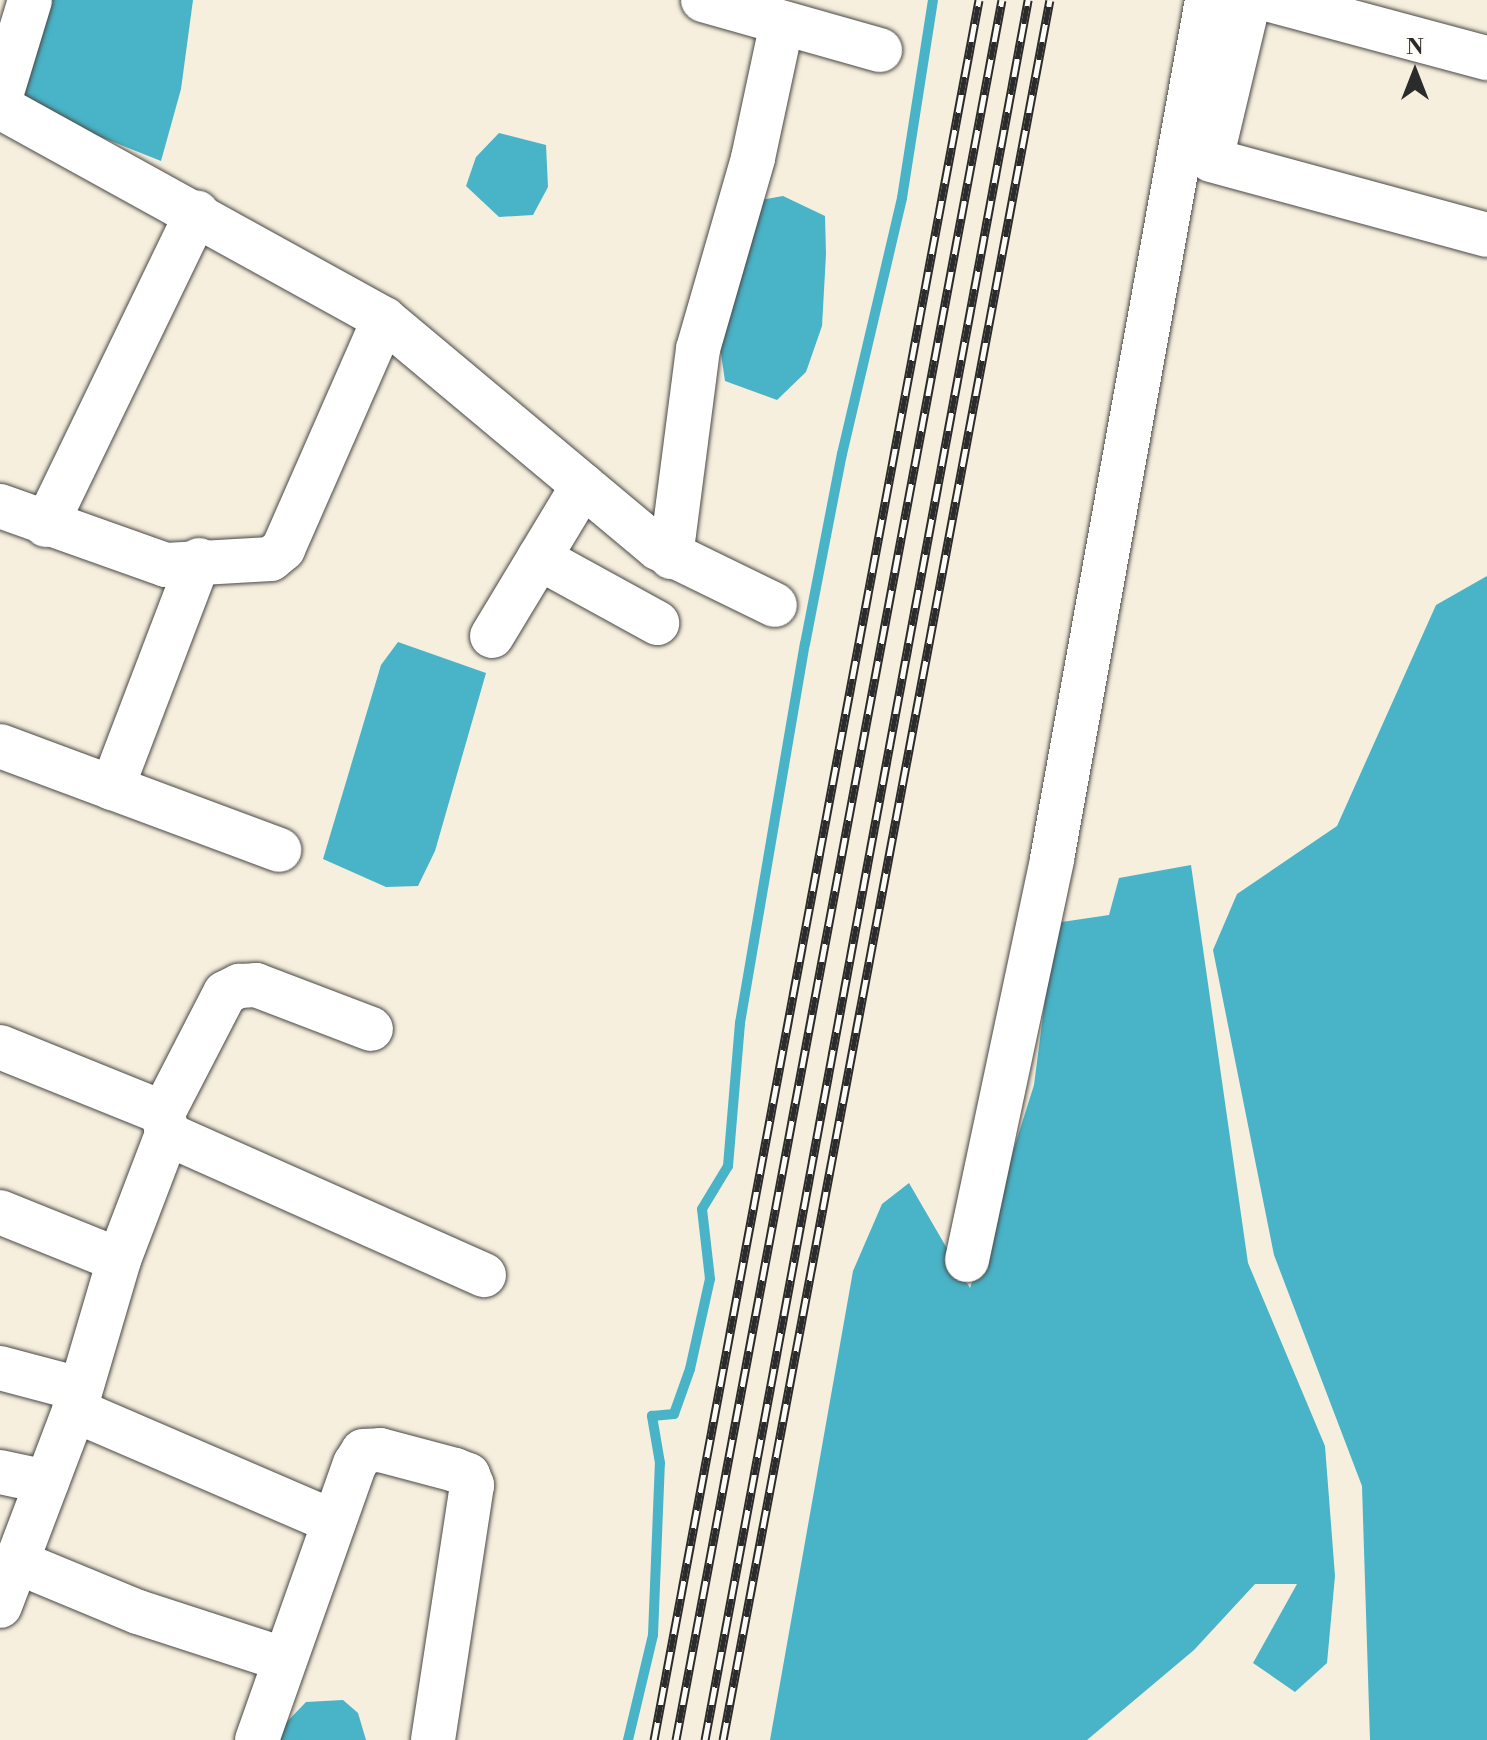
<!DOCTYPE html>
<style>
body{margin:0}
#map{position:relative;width:1487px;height:1740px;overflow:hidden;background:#f6efdd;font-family:"Libre Bodoni",serif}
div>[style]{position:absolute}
.water>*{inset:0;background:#49b3c7}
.stream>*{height:10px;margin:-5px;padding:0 5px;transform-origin:5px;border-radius:5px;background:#49b3c7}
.roads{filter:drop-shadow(0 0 2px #494846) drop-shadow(0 0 2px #494846)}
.minor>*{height:44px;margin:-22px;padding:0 22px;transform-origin:22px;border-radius:22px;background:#fff}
.rail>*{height:9px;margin-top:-4.5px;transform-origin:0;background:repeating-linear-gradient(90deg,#fdfcf7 0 18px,#2b2b2b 0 36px);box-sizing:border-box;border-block:2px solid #2b2b2b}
span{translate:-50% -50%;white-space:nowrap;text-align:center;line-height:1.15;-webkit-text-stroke:8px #fdfcf7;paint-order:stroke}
.north{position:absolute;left:1375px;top:32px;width:80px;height:80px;-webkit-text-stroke:6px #fdfcf7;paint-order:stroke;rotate:0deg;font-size:22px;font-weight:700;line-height:32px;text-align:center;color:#2b2b2b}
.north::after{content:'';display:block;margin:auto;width:28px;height:36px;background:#2b2b2b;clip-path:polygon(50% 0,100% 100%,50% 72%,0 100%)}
</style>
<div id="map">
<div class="water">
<i style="clip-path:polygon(46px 0,193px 0,181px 89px,161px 161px,48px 116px,18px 91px)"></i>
<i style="clip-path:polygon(499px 133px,546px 145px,548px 187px,533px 215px,499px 217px,466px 186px,476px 157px)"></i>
<i style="clip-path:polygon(783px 196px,825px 216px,826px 254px,822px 326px,806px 372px,777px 400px,725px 381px,717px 326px,755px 201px)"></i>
<i style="clip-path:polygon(1487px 576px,1487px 1740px,1370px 1740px,1362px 1486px,1274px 1255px,1213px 950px,1237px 894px,1337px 826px,1436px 605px)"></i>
<i style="clip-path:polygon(398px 642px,486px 673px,435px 851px,418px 886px,386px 887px,323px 859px,381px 665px)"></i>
<i style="clip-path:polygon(1191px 865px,1248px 1263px,1325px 1446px,1335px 1576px,1327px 1663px,1295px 1692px,1253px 1663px,1297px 1584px,1255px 1584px,1194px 1650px,1087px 1740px,770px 1740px,853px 1271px,882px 1204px,909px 1183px,970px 1288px,1034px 1085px,1055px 923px,1109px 915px,1119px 878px)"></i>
<i style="clip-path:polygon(343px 1700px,358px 1713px,366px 1740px,278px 1740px,282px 1727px,306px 1702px)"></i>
</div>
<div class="stream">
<i style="left:628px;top:1740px;width:108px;rotate:-76.6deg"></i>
<i style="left:653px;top:1635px;width:172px;rotate:-87.7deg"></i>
<i style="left:660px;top:1463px;width:48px;rotate:-99.7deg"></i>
<i style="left:652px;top:1416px;width:22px;rotate:-5deg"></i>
<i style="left:674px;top:1414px;width:48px;rotate:-70.4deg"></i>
<i style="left:690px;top:1369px;width:92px;rotate:-77.5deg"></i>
<i style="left:710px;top:1279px;width:70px;rotate:-96.5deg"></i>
<i style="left:702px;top:1209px;width:50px;rotate:-58.8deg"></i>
<i style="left:728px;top:1166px;width:144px;rotate:-85.2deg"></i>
<i style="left:740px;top:1023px;width:385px;rotate:-80.3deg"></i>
<i style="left:805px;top:644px;width:194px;rotate:-79deg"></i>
<i style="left:842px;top:454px;width:263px;rotate:-76.8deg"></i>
<i style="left:902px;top:198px;width:200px;rotate:-81.1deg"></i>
</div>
<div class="roads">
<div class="minor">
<i style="left:703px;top:0;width:184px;rotate:15.8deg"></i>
<i style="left:1249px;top:0;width:164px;rotate:103.4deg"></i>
<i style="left:1211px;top:160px;width:286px;rotate:15.2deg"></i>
<i style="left:1270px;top:0;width:225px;rotate:15deg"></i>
<i style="left:0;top:99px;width:103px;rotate:-73.1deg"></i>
<i style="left:0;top:107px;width:439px;rotate:28.9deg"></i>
<i style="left:384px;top:319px;width:357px;rotate:39.9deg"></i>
<i style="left:658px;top:548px;width:130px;rotate:26deg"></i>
<i style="left:0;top:506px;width:176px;rotate:19.6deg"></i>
<i style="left:166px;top:565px;width:105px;rotate:-3.3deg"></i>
<i style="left:271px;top:559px;width:16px;rotate:-40deg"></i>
<i style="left:283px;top:549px;width:251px;rotate:-66.3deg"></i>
<i style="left:46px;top:525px;width:347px;rotate:-64.2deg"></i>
<i style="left:671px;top:557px;width:210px;rotate:-82.6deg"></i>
<i style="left:698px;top:349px;width:199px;rotate:-73.9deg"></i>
<i style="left:753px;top:158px;width:138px;rotate:-77.9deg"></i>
<i style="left:539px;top:558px;width:135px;rotate:28.8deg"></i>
<i style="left:492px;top:636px;width:176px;rotate:-58.9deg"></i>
<i style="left:0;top:746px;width:298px;rotate:20.4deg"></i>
<i style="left:112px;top:788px;width:244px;rotate:-69.1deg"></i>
<i style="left:0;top:1047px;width:176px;rotate:22deg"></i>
<i style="left:163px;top:1113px;width:21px;rotate:79deg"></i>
<i style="left:167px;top:1134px;width:135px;rotate:110.9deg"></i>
<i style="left:119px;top:1260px;width:149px;rotate:106.4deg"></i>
<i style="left:77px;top:1403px;width:217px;rotate:110.8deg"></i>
<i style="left:163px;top:1113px;width:135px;rotate:-62.7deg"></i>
<i style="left:225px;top:993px;width:16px;rotate:-27deg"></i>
<i style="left:239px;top:986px;width:17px;rotate:-3deg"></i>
<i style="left:256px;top:985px;width:123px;rotate:20.9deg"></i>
<i style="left:167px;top:1134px;width:347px;rotate:24deg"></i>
<i style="left:0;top:1212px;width:128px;rotate:22deg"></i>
<i style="left:967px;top:1260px;width:410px;rotate:-78deg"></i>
<i style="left:1052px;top:859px;width:873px;rotate:-79.77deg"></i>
<i style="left:0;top:1368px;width:82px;rotate:14.9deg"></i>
<i style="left:74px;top:1410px;width:281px;rotate:23.3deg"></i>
<i style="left:0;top:1472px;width:48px;rotate:12deg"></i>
<i style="left:17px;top:1562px;width:131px;rotate:22.5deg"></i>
<i style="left:138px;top:1612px;width:152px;rotate:18deg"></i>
<i style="left:257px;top:1740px;width:293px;rotate:-70.5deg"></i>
<i style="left:355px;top:1464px;width:15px;rotate:-58deg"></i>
<i style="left:363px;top:1451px;width:17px;rotate:-3deg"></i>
<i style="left:380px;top:1450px;width:78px;rotate:14.9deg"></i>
<i style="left:455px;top:1470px;width:14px;rotate:21deg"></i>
<i style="left:468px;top:1475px;width:11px;rotate:68deg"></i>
<i style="left:472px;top:1485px;width:258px;rotate:98.7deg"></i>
</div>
</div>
<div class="rail">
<i style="left:654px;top:1740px;width:1770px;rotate:-79.42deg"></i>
<i style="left:676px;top:1740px;width:1770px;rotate:-79.39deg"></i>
<i style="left:705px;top:1740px;width:1770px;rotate:-79.48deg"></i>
<i style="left:723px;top:1740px;width:1770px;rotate:-79.36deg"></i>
</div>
<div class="north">N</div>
</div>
